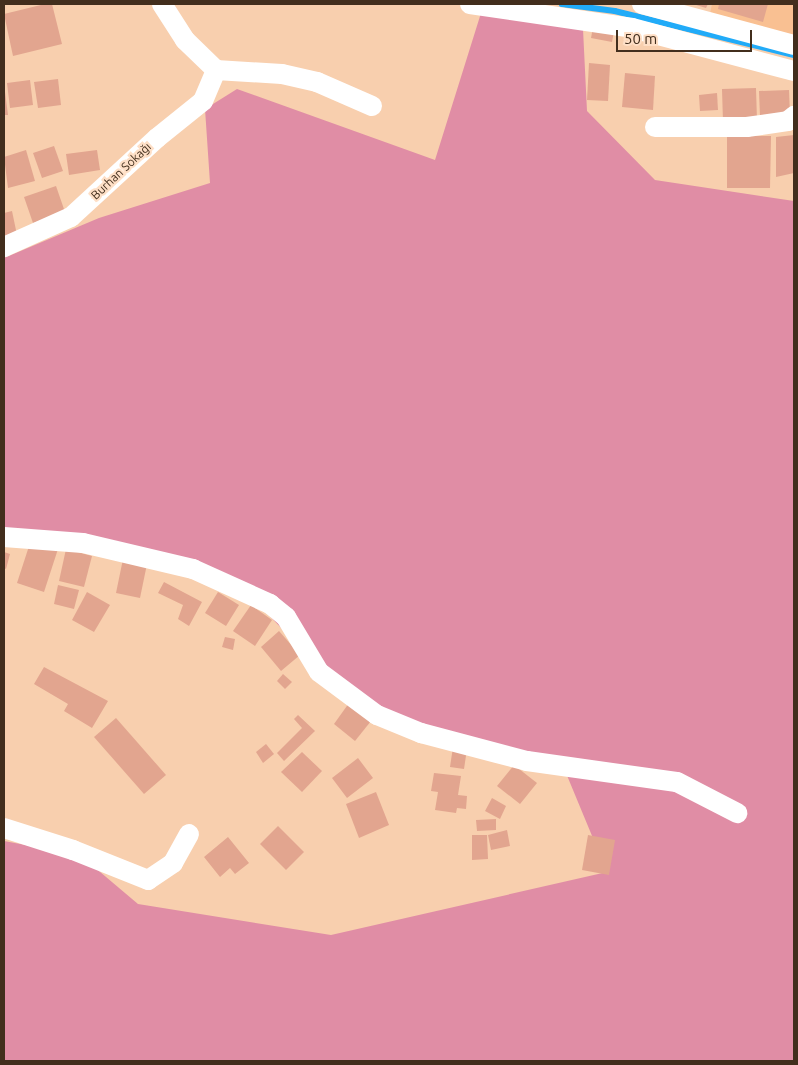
<!DOCTYPE html>
<meta charset="utf-8">
<style>
body{margin:0}
#map{position:relative;width:798px;height:1065px;overflow:hidden;background:#f8cfae;font-family:Ubuntu,sans-serif}
div>[style]{position:absolute}
.built>*{inset:0;background:#f9c092}
.green>*{inset:0;background:#e08da5}
.stream>*{height:5.5px;margin:-2.75px;padding:0 2.75px;transform-origin:2.75px;border-radius:2.75px;background:#21abf8}
.building>*{inset:0;background:#e2a58f}
.minor>*{height:20px;margin:-10px;padding:0 10px;transform-origin:10px;border-radius:10px;background:#fff}
span{translate:-50% -50%;white-space:nowrap;text-align:center;line-height:1.15;-webkit-text-stroke:4.5px #fedfc6;paint-order:stroke}
.street-label{font-size:12px;color:#422e1d}
.frame{position:absolute;inset:0;border:5px solid #422e1d;pointer-events:none}
.scale{position:absolute;left:616px;top:30px;width:136px;height:22px;box-sizing:border-box;border:2px solid #422e1d;border-top:0;padding-left:6px;font-size:15px;line-height:18px;white-space:nowrap;color:#422e1d;-webkit-text-stroke:4px #fedfc6;paint-order:stroke}
</style>
<div id="map">
<div class="built">
<i style="clip-path:polygon(712px 4px,794px 4px,794px 36px,710px 14px)"></i>
</div>
<div class="green">
<i style="clip-path:polygon(481px 13px,583px 29px,587px 111px,655px 180px,794px 201px,794px 1061px,4px 1061px,4px 841px,80px 855px,138px 904px,331px 935px,607px 872px,561px 761px,361px 709px,244px 590px,4px 531px,4px 258px,99px 218px,210px 183px,205px 109px,237px 89px,435px 160px)"></i>
</div>
<div class="stream">
<i style="left:562px;top:4px;width:53px;rotate:7.5deg"></i>
<i style="left:615px;top:11px;width:184px;rotate:13.8deg"></i>
</div>
<div class="building">
<i style="clip-path:polygon(45px 4px,52px 4px,62px 44px,13px 56px,4px 14px)"></i>
<i style="clip-path:polygon(693px 4px,708px 4px,706px 8px)"></i>
<i style="clip-path:polygon(719px 4px,768px 4px,763px 22px,718px 9px)"></i>
<i style="clip-path:polygon(593px 27px,614px 31px,612px 42px,591px 38px)"></i>
<i style="clip-path:polygon(589px 63px,610px 65px,608px 101px,587px 100px)"></i>
<i style="clip-path:polygon(625px 73px,655px 76px,653px 110px,622px 107px)"></i>
<i style="clip-path:polygon(58px 79px,61px 105px,38px 108px,34px 82px)"></i>
<i style="clip-path:polygon(30px 80px,33px 105px,10px 108px,7px 83px)"></i>
<i style="clip-path:polygon(4px 84px,8px 115px,4px 115px)"></i>
<i style="clip-path:polygon(756px 88px,757px 121px,723px 122px,722px 89px)"></i>
<i style="clip-path:polygon(789px 90px,790px 115px,760px 116px,759px 91px)"></i>
<i style="clip-path:polygon(717px 93px,718px 110px,700px 111px,699px 95px)"></i>
<i style="clip-path:polygon(794px 135px,794px 173px,776px 177px,776px 137px)"></i>
<i style="clip-path:polygon(727px 136px,771px 136px,770px 188px,727px 188px)"></i>
<i style="clip-path:polygon(54px 146px,63px 171px,42px 178px,33px 153px)"></i>
<i style="clip-path:polygon(26px 150px,35px 181px,8px 188px,4px 157px)"></i>
<i style="clip-path:polygon(97px 150px,100px 170px,69px 175px,66px 154px)"></i>
<i style="clip-path:polygon(56px 186px,65px 212px,33px 223px,24px 197px)"></i>
<i style="clip-path:polygon(12px 211px,17px 235px,4px 238px,4px 213px)"></i>
<i style="clip-path:polygon(31px 540px,58px 549px,44px 592px,17px 583px)"></i>
<i style="clip-path:polygon(66px 549px,92px 556px,84px 587px,59px 581px)"></i>
<i style="clip-path:polygon(4px 552px,10px 554px,6px 569px,4px 568px)"></i>
<i style="clip-path:polygon(123px 559px,147px 564px,140px 598px,116px 593px)"></i>
<i style="clip-path:polygon(164px 582px,202px 602px,189px 626px,178px 619px,183px 605px,158px 593px)"></i>
<i style="clip-path:polygon(58px 585px,79px 590px,74px 609px,54px 604px)"></i>
<i style="clip-path:polygon(87px 592px,110px 605px,94px 632px,72px 620px)"></i>
<i style="clip-path:polygon(218px 592px,239px 605px,226px 626px,205px 613px)"></i>
<i style="clip-path:polygon(251px 605px,272px 620px,255px 646px,233px 631px)"></i>
<i style="clip-path:polygon(279px 631px,300px 655px,281px 671px,261px 647px)"></i>
<i style="clip-path:polygon(225px 637px,235px 639px,233px 650px,222px 647px)"></i>
<i style="clip-path:polygon(44px 667px,108px 701px,92px 728px,64px 711px,68px 704px,34px 684px)"></i>
<i style="clip-path:polygon(283px 674px,292px 682px,285px 689px,277px 681px)"></i>
<i style="clip-path:polygon(349px 703px,371px 721px,355px 741px,334px 724px)"></i>
<i style="clip-path:polygon(298px 715px,315px 731px,284px 761px,277px 753px,302px 728px,294px 719px)"></i>
<i style="clip-path:polygon(116px 718px,166px 775px,144px 794px,94px 737px)"></i>
<i style="clip-path:polygon(266px 744px,274px 754px,263px 763px,256px 752px)"></i>
<i style="clip-path:polygon(453px 747px,467px 749px,464px 769px,450px 767px)"></i>
<i style="clip-path:polygon(302px 752px,322px 771px,302px 792px,281px 772px)"></i>
<i style="clip-path:polygon(358px 758px,373px 778px,347px 798px,332px 778px)"></i>
<i style="clip-path:polygon(514px 765px,537px 783px,520px 804px,497px 786px)"></i>
<i style="clip-path:polygon(434px 773px,461px 776px,458px 795px,467px 796px,466px 809px,457px 808px,456px 813px,435px 810px,438px 792px,431px 791px)"></i>
<i style="clip-path:polygon(376px 792px,389px 825px,359px 838px,346px 804px)"></i>
<i style="clip-path:polygon(492px 798px,506px 806px,500px 819px,485px 811px)"></i>
<i style="clip-path:polygon(496px 819px,496px 830px,477px 831px,476px 820px)"></i>
<i style="clip-path:polygon(278px 826px,304px 852px,286px 870px,260px 844px)"></i>
<i style="clip-path:polygon(507px 830px,510px 846px,491px 850px,488px 835px)"></i>
<i style="clip-path:polygon(472px 835px,487px 835px,488px 859px,472px 860px)"></i>
<i style="clip-path:polygon(588px 835px,615px 840px,609px 875px,582px 870px)"></i>
<i style="clip-path:polygon(228px 837px,249px 863px,235px 874px,230px 868px,220px 877px,204px 857px)"></i>
</div>
<div class="minor">
<i style="left:162px;top:4px;width:43px;rotate:57.4deg"></i>
<i style="left:185px;top:40px;width:43px;rotate:44.1deg"></i>
<i style="left:216px;top:70px;width:66px;rotate:3.5deg"></i>
<i style="left:282px;top:74px;width:36px;rotate:13deg"></i>
<i style="left:317px;top:82px;width:60px;rotate:23.6deg"></i>
<i style="left:470px;top:4px;width:164px;rotate:8.4deg"></i>
<i style="left:632px;top:28px;width:168px;rotate:14.9deg"></i>
<i style="left:642px;top:4px;width:157px;rotate:15.1deg"></i>
<i style="left:655px;top:127px;width:92px"></i>
<i style="left:747px;top:127px;width:41px;rotate:-8.3deg"></i>
<i style="left:788px;top:121px;width:8px;rotate:-40deg"></i>
<i style="left:4px;top:247px;width:73px;rotate:-24.1deg"></i>
<i style="left:71px;top:217px;width:117px;rotate:-42.6deg"></i>
<i style="left:157px;top:138px;width:59px;rotate:-38.8deg"></i>
<i style="left:203px;top:101px;width:34px;rotate:-67deg"></i>
<i style="left:4px;top:537px;width:79px;rotate:4.3deg"></i>
<i style="left:83px;top:543px;width:113px;rotate:13.3deg"></i>
<i style="left:193px;top:569px;width:85px;rotate:24.4deg"></i>
<i style="left:270px;top:604px;width:21px;rotate:39deg"></i>
<i style="left:286px;top:617px;width:64px;rotate:59deg"></i>
<i style="left:319px;top:672px;width:72px;rotate:36.6deg"></i>
<i style="left:377px;top:715px;width:48px;rotate:22.2deg"></i>
<i style="left:421px;top:733px;width:110px;rotate:14.8deg"></i>
<i style="left:527px;top:761px;width:151px;rotate:8deg"></i>
<i style="left:677px;top:782px;width:68px;rotate:27.3deg"></i>
<i style="left:4px;top:828px;width:72px;rotate:17.7deg"></i>
<i style="left:73px;top:850px;width:81px;rotate:21.8deg"></i>
<i style="left:148px;top:880px;width:30px;rotate:-34deg"></i>
<i style="left:173px;top:863px;width:33px;rotate:-61deg"></i>
</div>
<div class="street-label">
<span style="left:121px;top:171px;rotate:-43deg">Burhan Sokağı</span>
</div>
<div class="frame"></div>
<div class="scale">50 m</div>
</div>
